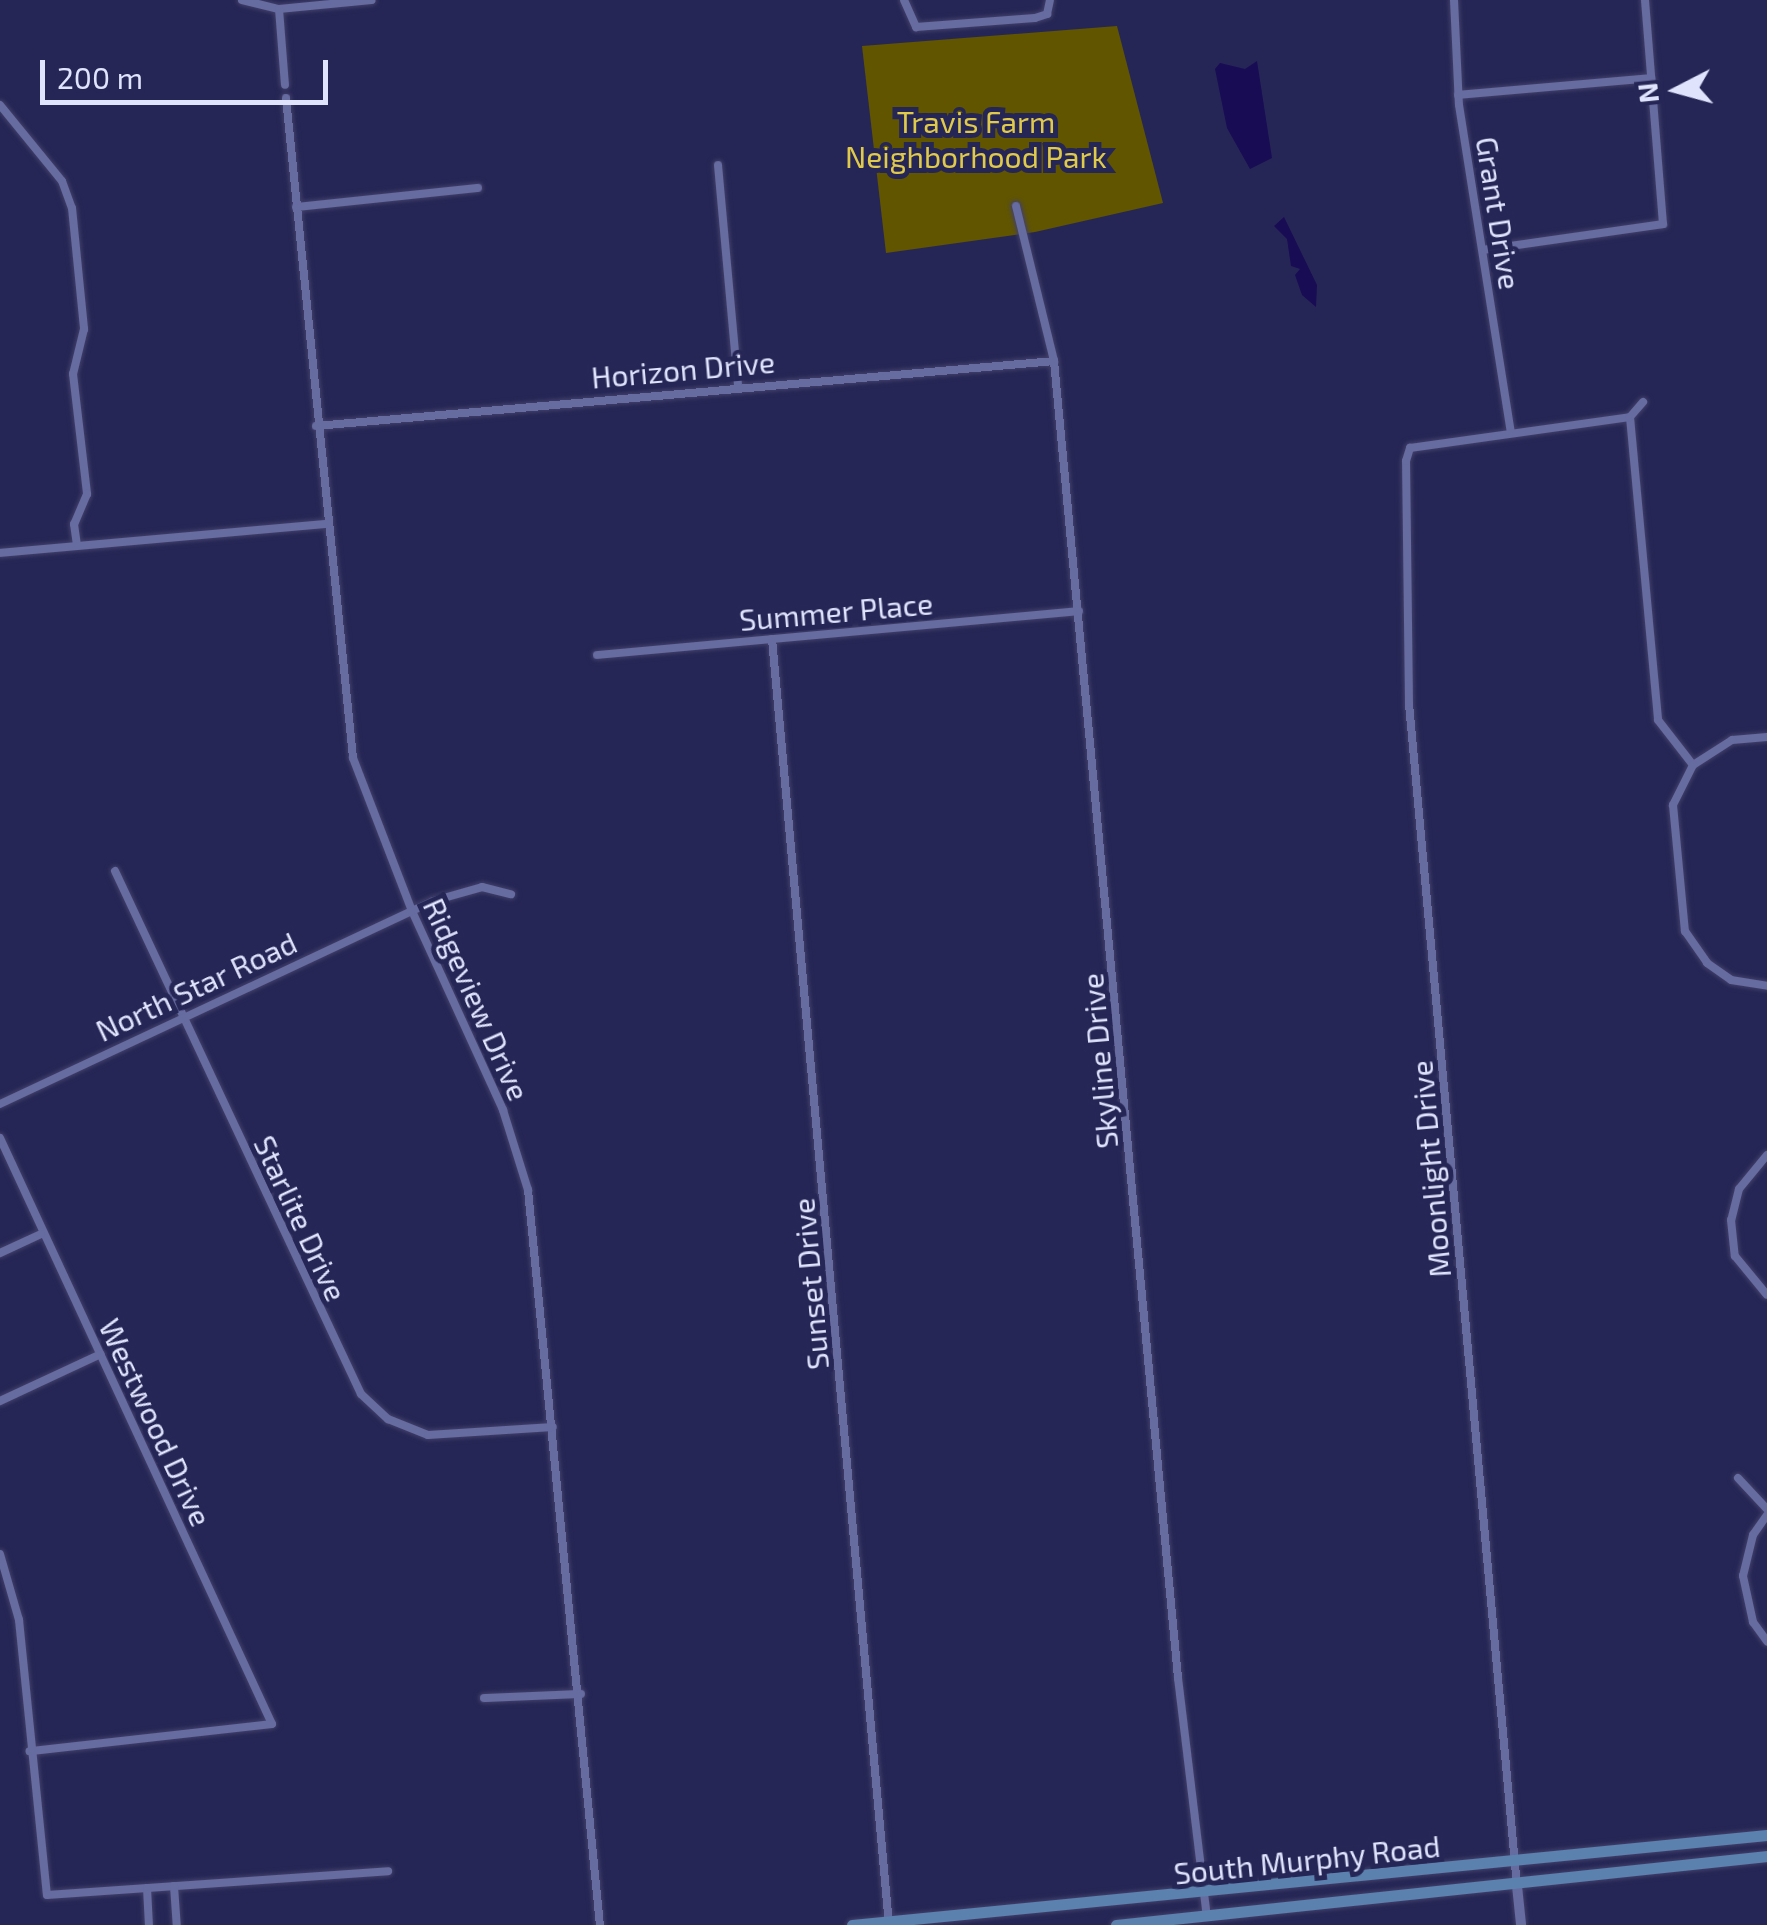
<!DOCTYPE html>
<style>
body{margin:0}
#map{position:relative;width:1767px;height:1925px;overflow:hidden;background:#262656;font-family:"Exo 2",sans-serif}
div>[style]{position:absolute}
.green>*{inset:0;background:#615500}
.water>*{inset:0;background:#180c55}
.roads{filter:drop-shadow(0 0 2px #424069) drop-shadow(0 0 2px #424069)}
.minor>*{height:8px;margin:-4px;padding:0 4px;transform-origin:4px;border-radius:4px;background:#666ba0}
.tertiary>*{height:10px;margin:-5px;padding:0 5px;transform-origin:5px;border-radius:5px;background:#666ba0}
.secondary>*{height:11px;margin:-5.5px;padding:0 5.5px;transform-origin:5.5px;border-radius:5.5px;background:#5b81af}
span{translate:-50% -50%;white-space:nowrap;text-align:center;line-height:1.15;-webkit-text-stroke:10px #262656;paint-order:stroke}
.park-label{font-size:30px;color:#e0ca4b}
.street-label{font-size:30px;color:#e0e3fc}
.north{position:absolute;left:1627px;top:40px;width:100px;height:100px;-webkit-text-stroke:8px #262656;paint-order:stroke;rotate:264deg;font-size:28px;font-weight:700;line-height:40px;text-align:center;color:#e0e3fc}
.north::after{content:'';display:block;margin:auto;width:35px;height:45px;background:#e0e3fc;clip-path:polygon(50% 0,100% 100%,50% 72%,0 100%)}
.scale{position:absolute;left:40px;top:60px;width:288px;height:45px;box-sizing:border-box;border:5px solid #e0e3fc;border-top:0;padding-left:12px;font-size:30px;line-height:35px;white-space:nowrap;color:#e0e3fc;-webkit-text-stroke:8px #262656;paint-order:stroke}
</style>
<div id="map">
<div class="green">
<i style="clip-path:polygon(1117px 26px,1163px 203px,1035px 232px,886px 253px,862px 46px)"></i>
</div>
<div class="water">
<i style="clip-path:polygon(1257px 61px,1272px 158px,1250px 169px,1227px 128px,1215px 69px,1220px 63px,1245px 69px)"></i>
<i style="clip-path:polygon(1284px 217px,1317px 285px,1316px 307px,1302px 295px,1295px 275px,1300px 269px,1291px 266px,1287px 239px,1274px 226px)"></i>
</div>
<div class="roads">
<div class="minor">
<i style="left:242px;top:0;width:38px;rotate:14deg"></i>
<i style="left:279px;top:9px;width:93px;rotate:-5.5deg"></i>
<i style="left:904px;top:0;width:30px;rotate:66deg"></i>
<i style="left:916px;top:27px;width:119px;rotate:-4.3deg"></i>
<i style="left:1035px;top:18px;width:13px;rotate:-18deg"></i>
<i style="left:1047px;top:14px;width:14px;rotate:-78deg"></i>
<i style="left:1454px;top:0;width:105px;rotate:87.3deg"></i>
<i style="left:1459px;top:105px;width:331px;rotate:81deg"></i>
<i style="left:279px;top:9px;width:76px;rotate:85.5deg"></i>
<i style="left:1458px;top:95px;width:194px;rotate:-5deg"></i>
<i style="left:286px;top:98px;width:663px;rotate:84.2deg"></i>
<i style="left:353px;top:758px;width:164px;rotate:68.9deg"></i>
<i style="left:412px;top:911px;width:219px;rotate:65.4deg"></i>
<i style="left:503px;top:1110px;width:84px;rotate:72.6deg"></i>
<i style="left:528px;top:1190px;width:739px;rotate:84.41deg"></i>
<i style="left:0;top:105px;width:98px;rotate:50.8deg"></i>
<i style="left:62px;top:181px;width:29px;rotate:70deg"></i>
<i style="left:72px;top:208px;width:122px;rotate:84.3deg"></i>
<i style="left:84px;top:329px;width:46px;rotate:103.7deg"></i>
<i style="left:73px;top:374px;width:121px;rotate:83.3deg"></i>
<i style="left:87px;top:494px;width:33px;rotate:113deg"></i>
<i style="left:74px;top:524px;width:22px;rotate:82deg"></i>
<i style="left:718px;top:165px;width:222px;rotate:84.8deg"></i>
<i style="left:1016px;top:206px;width:160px;rotate:76.2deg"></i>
<i style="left:1054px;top:361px;width:1323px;rotate:84.62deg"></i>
<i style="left:1178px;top:1678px;width:240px;rotate:83.1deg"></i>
<i style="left:296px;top:207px;width:183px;rotate:-6deg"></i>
<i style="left:1483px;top:250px;width:182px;rotate:-8.2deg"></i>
<i style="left:1663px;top:224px;width:225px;rotate:-94.6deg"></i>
<i style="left:1630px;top:417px;width:304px;rotate:84.7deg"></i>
<i style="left:1658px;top:720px;width:57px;rotate:52.1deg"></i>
<i style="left:316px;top:426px;width:741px;rotate:-5.03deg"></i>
<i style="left:0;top:553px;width:328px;rotate:-5.1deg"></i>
<i style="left:772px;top:639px;width:1290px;rotate:84.8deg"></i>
<i style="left:597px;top:655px;width:484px;rotate:-5.2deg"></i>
<i style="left:1767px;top:737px;width:35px;rotate:175deg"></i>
<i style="left:1732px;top:740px;width:46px;rotate:147.3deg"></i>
<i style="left:1693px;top:765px;width:45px;rotate:116.6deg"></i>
<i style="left:1673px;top:805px;width:127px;rotate:84.6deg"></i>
<i style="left:1685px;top:931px;width:39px;rotate:55deg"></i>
<i style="left:1707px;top:963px;width:29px;rotate:35deg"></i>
<i style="left:1731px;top:980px;width:36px;rotate:9deg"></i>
<i style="left:115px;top:871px;width:578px;rotate:64.81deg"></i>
<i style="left:361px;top:1394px;width:37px;rotate:43deg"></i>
<i style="left:388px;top:1419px;width:43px;rotate:21.8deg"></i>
<i style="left:428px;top:1435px;width:125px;rotate:-3.7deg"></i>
<i style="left:0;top:1104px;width:478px;rotate:-25.1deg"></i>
<i style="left:433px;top:901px;width:51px;rotate:-15.9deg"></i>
<i style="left:482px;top:887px;width:30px;rotate:14deg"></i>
<i style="left:0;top:1138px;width:646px;rotate:65.1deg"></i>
<i style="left:272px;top:1724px;width:244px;rotate:173.6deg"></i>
<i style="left:1767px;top:1155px;width:44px;rotate:129.5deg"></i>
<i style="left:1739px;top:1189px;width:32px;rotate:104deg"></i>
<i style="left:1731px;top:1220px;width:36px;rotate:84deg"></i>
<i style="left:1735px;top:1256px;width:50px;rotate:50.6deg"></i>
<i style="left:0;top:1253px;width:45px;rotate:-24.9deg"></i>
<i style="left:0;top:1401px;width:111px;rotate:-25deg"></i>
<i style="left:1738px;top:1478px;width:42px;rotate:46.9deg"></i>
<i style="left:1767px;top:1515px;width:24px;rotate:125deg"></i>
<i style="left:1753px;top:1535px;width:42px;rotate:103.7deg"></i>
<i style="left:1743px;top:1576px;width:47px;rotate:77.7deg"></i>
<i style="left:1753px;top:1622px;width:24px;rotate:54deg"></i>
<i style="left:0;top:1554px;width:69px;rotate:73.9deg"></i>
<i style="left:19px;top:1620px;width:276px;rotate:84.2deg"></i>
<i style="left:47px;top:1895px;width:342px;rotate:-4deg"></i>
<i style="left:484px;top:1698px;width:97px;rotate:-2.4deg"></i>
<i style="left:174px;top:1886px;width:39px;rotate:86deg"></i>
<i style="left:1517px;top:1886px;width:1187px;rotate:-95.22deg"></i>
<i style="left:1409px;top:704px;width:243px;rotate:-90.7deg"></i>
<i style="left:1406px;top:461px;width:14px;rotate:-73deg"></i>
<i style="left:1410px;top:448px;width:222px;rotate:-8deg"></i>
<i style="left:1630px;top:417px;width:20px;rotate:-49deg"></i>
<i style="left:147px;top:1888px;width:37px;rotate:87deg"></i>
</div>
<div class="tertiary">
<i style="left:1517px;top:1886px;width:39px;rotate:84deg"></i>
</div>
<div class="secondary">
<i style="left:852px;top:1925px;width:919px;rotate:-5.62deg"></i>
<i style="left:1116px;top:1925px;width:655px;rotate:-6.05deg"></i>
</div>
</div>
<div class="park-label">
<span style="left:976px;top:138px">Travis Farm<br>Neighborhood Park</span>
</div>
<div class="street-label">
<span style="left:1499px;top:213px;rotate:81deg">Grant Drive</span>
<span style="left:683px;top:369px;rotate:-5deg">Horizon Drive</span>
<span style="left:836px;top:611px;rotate:-5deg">Summer Place</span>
<span style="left:196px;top:986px;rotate:-25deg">North Star Road</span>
<span style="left:477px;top:999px;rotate:66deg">Ridgeview Drive</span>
<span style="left:1099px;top:1061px;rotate:-95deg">Skyline Drive</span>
<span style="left:1430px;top:1169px;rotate:-95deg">Moonlight Drive</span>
<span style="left:301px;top:1218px;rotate:65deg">Starlite Drive</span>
<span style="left:810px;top:1284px;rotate:-95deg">Sunset Drive</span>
<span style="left:156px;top:1422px;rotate:65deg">Westwood Drive</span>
<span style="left:1307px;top:1859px;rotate:-6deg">South Murphy Road</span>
</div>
<div class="north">N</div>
<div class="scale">200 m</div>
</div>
